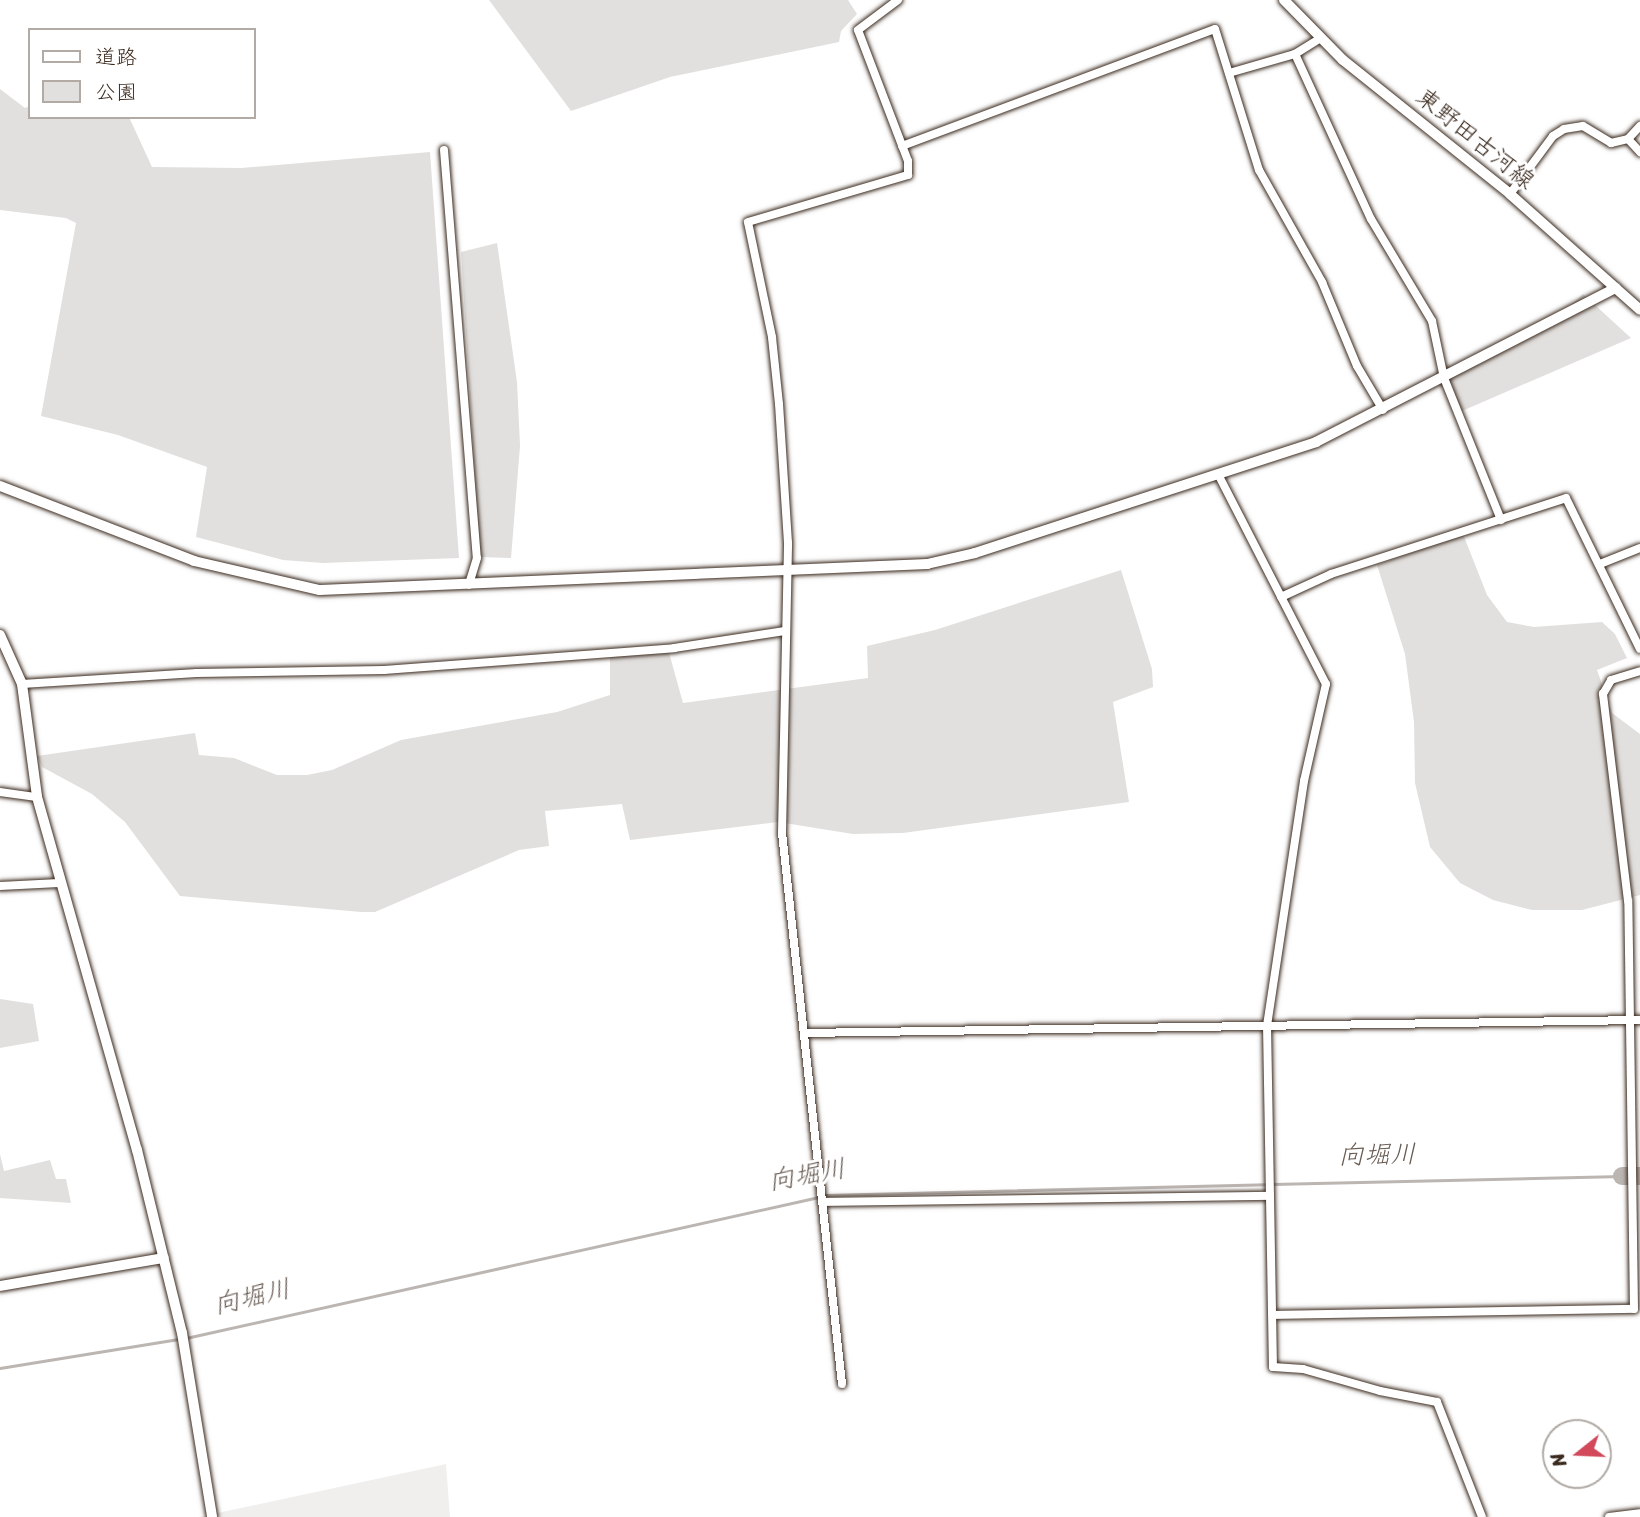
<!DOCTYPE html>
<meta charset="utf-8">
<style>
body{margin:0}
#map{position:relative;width:1640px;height:1517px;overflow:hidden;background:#fff;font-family:Sriracha,"Klee One",sans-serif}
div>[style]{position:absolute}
.built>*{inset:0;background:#f1efee}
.green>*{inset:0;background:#e2e0de}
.stream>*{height:2.5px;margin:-1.25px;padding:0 1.25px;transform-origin:1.25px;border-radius:1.25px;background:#bcb6b3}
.river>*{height:18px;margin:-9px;padding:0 9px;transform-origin:9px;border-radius:9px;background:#bcb6b3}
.roads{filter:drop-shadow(0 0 2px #3b2a1e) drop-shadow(0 0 2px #3b2a1e)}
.street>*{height:8px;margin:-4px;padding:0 4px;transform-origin:4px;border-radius:4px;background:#fff}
.secondary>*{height:10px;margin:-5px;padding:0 5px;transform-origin:5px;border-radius:5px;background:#fff}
span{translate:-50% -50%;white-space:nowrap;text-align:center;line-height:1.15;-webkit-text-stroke:6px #fff;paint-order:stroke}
.street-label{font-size:24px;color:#3b2a1e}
.water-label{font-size:26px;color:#685b52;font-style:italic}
.legend{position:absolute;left:28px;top:28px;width:228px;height:91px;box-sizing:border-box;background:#fff;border:2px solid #b1aaa5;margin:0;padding:9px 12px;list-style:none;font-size:21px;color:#3b2a1e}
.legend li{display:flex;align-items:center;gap:14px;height:35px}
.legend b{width:35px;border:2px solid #b1aaa5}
.north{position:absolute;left:1542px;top:1419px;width:70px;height:70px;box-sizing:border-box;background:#fff;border:2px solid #b1aaa5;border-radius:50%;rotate:252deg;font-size:19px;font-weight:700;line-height:28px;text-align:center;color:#3b2a1e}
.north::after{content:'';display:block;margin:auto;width:24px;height:32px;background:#d1495b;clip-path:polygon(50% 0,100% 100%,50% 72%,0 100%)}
</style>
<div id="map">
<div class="built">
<i style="clip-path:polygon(446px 1464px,450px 1517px,199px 1517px)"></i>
</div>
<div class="green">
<i style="clip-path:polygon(489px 0,848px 0,857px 14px,841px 31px,839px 42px,670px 77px,571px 111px)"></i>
<i style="clip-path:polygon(0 89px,25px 108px,30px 106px,30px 117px,129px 117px,152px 167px,241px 168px,430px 152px,459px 558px,323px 563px,283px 560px,196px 537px,207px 467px,118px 435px,41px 416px,76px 223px,66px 218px,0 210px)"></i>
<i style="clip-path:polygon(497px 243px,517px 382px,520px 446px,511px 558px,480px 557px,461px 252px)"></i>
<i style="clip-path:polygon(1583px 294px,1631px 338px,1462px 411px,1446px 379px,1548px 327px)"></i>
<i style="clip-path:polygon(1463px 534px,1487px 595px,1507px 622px,1534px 627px,1602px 622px,1615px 634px,1627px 658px,1597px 670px,1612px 713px,1640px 734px,1640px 895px,1582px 910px,1532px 910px,1493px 900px,1460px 883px,1430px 847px,1415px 783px,1414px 722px,1405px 654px,1377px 565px)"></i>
<i style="clip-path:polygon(1121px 570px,1152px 669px,1153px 687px,1113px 702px,1129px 802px,903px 833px,853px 834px,778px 822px,630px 840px,622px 804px,545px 811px,549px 846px,519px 850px,375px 912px,361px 912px,180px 896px,125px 822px,92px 794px,42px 767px,37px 756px,195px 733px,199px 755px,234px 758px,277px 775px,307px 775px,332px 770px,401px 740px,557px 712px,610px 695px,610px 655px,668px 649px,683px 703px,868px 678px,867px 646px,935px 630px)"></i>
<i style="clip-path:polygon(0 999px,33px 1004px,39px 1041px,0 1048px)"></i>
<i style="clip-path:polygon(0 1154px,4px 1171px,50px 1160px,56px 1179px,66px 1179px,71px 1203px,0 1198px)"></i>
</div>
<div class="stream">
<i style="left:1273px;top:1184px;width:349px;rotate:-1.3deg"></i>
<i style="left:825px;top:1195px;width:441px;rotate:-1.4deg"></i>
<i style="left:186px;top:1338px;width:649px;rotate:-12.56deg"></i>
<i style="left:0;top:1368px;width:182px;rotate:-9.2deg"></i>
</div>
<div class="river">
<i style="left:1622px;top:1176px;width:18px"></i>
</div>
<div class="roads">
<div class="street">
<i style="left:1295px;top:54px;width:182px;rotate:65.3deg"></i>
<i style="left:1371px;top:219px;width:119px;rotate:59.1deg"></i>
<i style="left:1432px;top:321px;width:58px;rotate:78.1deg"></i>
<i style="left:1444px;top:378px;width:153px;rotate:68.1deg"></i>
<i style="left:1229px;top:73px;width:69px;rotate:-16.1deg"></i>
<i style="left:1295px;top:54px;width:31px;rotate:-32deg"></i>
<i style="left:1628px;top:139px;width:18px;rotate:47deg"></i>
<i style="left:902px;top:146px;width:334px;rotate:-20.5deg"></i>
<i style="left:1215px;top:29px;width:148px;rotate:72.7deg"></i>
<i style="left:1259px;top:170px;width:129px;rotate:60.6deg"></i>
<i style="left:1322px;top:282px;width:91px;rotate:67.4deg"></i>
<i style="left:1357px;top:366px;width:51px;rotate:59.4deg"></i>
<i style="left:444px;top:150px;width:409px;rotate:85.4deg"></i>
<i style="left:477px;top:558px;width:28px;rotate:107deg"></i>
<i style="left:1510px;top:194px;width:72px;rotate:-53.4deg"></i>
<i style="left:1553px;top:136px;width:13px;rotate:-32deg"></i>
<i style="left:1564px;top:129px;width:19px;rotate:-9deg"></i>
<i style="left:1583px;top:126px;width:33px;rotate:31deg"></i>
<i style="left:1611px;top:143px;width:17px;rotate:-13deg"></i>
<i style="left:1628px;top:139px;width:18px;rotate:-47deg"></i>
<i style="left:1219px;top:476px;width:234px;rotate:62.8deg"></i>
<i style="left:1326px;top:684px;width:99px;rotate:102.8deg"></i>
<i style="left:1304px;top:781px;width:247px;rotate:98.6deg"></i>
<i style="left:1267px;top:1025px;width:342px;rotate:89deg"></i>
<i style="left:1273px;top:1367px;width:30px;rotate:4deg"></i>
<i style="left:1303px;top:1369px;width:80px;rotate:15.9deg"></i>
<i style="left:1380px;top:1391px;width:58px;rotate:10.9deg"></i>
<i style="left:1437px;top:1402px;width:123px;rotate:68.6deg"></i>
<i style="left:1600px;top:564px;width:43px;rotate:-21.8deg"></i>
<i style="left:1281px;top:597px;width:55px;rotate:-24.7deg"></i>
<i style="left:1331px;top:574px;width:247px;rotate:-17.9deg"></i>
<i style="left:1566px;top:498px;width:168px;rotate:63.9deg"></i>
<i style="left:22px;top:684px;width:175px;rotate:-3.6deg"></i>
<i style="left:197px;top:673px;width:187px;rotate:-0.9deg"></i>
<i style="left:384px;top:670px;width:291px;rotate:-4.3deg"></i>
<i style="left:674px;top:648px;width:112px;rotate:-8.7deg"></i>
<i style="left:0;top:792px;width:37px;rotate:8deg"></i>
<i style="left:0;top:886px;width:59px;rotate:-2.9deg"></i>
<i style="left:804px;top:1033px;width:836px;rotate:-0.89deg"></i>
<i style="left:823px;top:1202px;width:447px;rotate:-0.8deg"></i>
<i style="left:1273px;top:1315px;width:361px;rotate:-1deg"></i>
<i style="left:1634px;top:1309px;width:408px;rotate:-90.8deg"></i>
<i style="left:1628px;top:901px;width:209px;rotate:-96.9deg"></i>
<i style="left:1603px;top:694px;width:16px;rotate:-60deg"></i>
<i style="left:1611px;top:680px;width:30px;rotate:-17deg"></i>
<i style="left:842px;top:1384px;width:554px;rotate:-96.21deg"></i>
<i style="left:782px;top:833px;width:290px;rotate:-88.8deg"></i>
<i style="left:788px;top:543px;width:139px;rotate:-93.7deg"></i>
<i style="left:779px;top:404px;width:67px;rotate:-96deg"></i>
<i style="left:772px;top:337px;width:117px;rotate:-101.8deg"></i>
<i style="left:748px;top:222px;width:167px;rotate:-16.4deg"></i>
<i style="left:908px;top:175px;width:14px;rotate:-90deg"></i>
<i style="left:908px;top:161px;width:140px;rotate:-110.9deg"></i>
<i style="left:858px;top:30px;width:50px;rotate:-36.9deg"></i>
<i style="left:1609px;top:1517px;width:31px;rotate:-7deg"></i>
</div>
<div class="secondary">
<i style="left:1284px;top:0;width:84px;rotate:45.5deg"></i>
<i style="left:1343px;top:60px;width:214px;rotate:38.7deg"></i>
<i style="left:1510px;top:194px;width:174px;rotate:41.7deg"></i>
<i style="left:0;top:486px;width:208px;rotate:21.1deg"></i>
<i style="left:194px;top:561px;width:129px;rotate:13deg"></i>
<i style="left:320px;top:590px;width:608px;rotate:-2.45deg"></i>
<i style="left:927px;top:564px;width:49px;rotate:-12.9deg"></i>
<i style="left:975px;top:553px;width:359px;rotate:-18deg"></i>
<i style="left:1316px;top:442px;width:337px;rotate:-27.2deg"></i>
<i style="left:0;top:635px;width:54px;rotate:65.8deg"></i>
<i style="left:22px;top:684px;width:114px;rotate:82.4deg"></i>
<i style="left:37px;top:797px;width:367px;rotate:74.2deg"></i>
<i style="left:137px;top:1150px;width:188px;rotate:76.2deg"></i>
<i style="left:182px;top:1333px;width:186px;rotate:80.7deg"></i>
<i style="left:0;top:1286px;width:166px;rotate:-9.7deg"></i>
</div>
</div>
<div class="street-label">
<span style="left:1475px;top:139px;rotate:39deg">東野田古河線</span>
</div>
<div class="water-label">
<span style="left:1377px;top:1155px;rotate:-1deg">向堀川</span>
<span style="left:807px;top:1175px;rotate:-10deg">向堀川</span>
<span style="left:252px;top:1297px;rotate:-13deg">向堀川</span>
</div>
<ul class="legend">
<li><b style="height:9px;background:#fff"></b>道路</li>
<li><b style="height:19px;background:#e2e0de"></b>公園</li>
</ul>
<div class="north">N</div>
</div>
